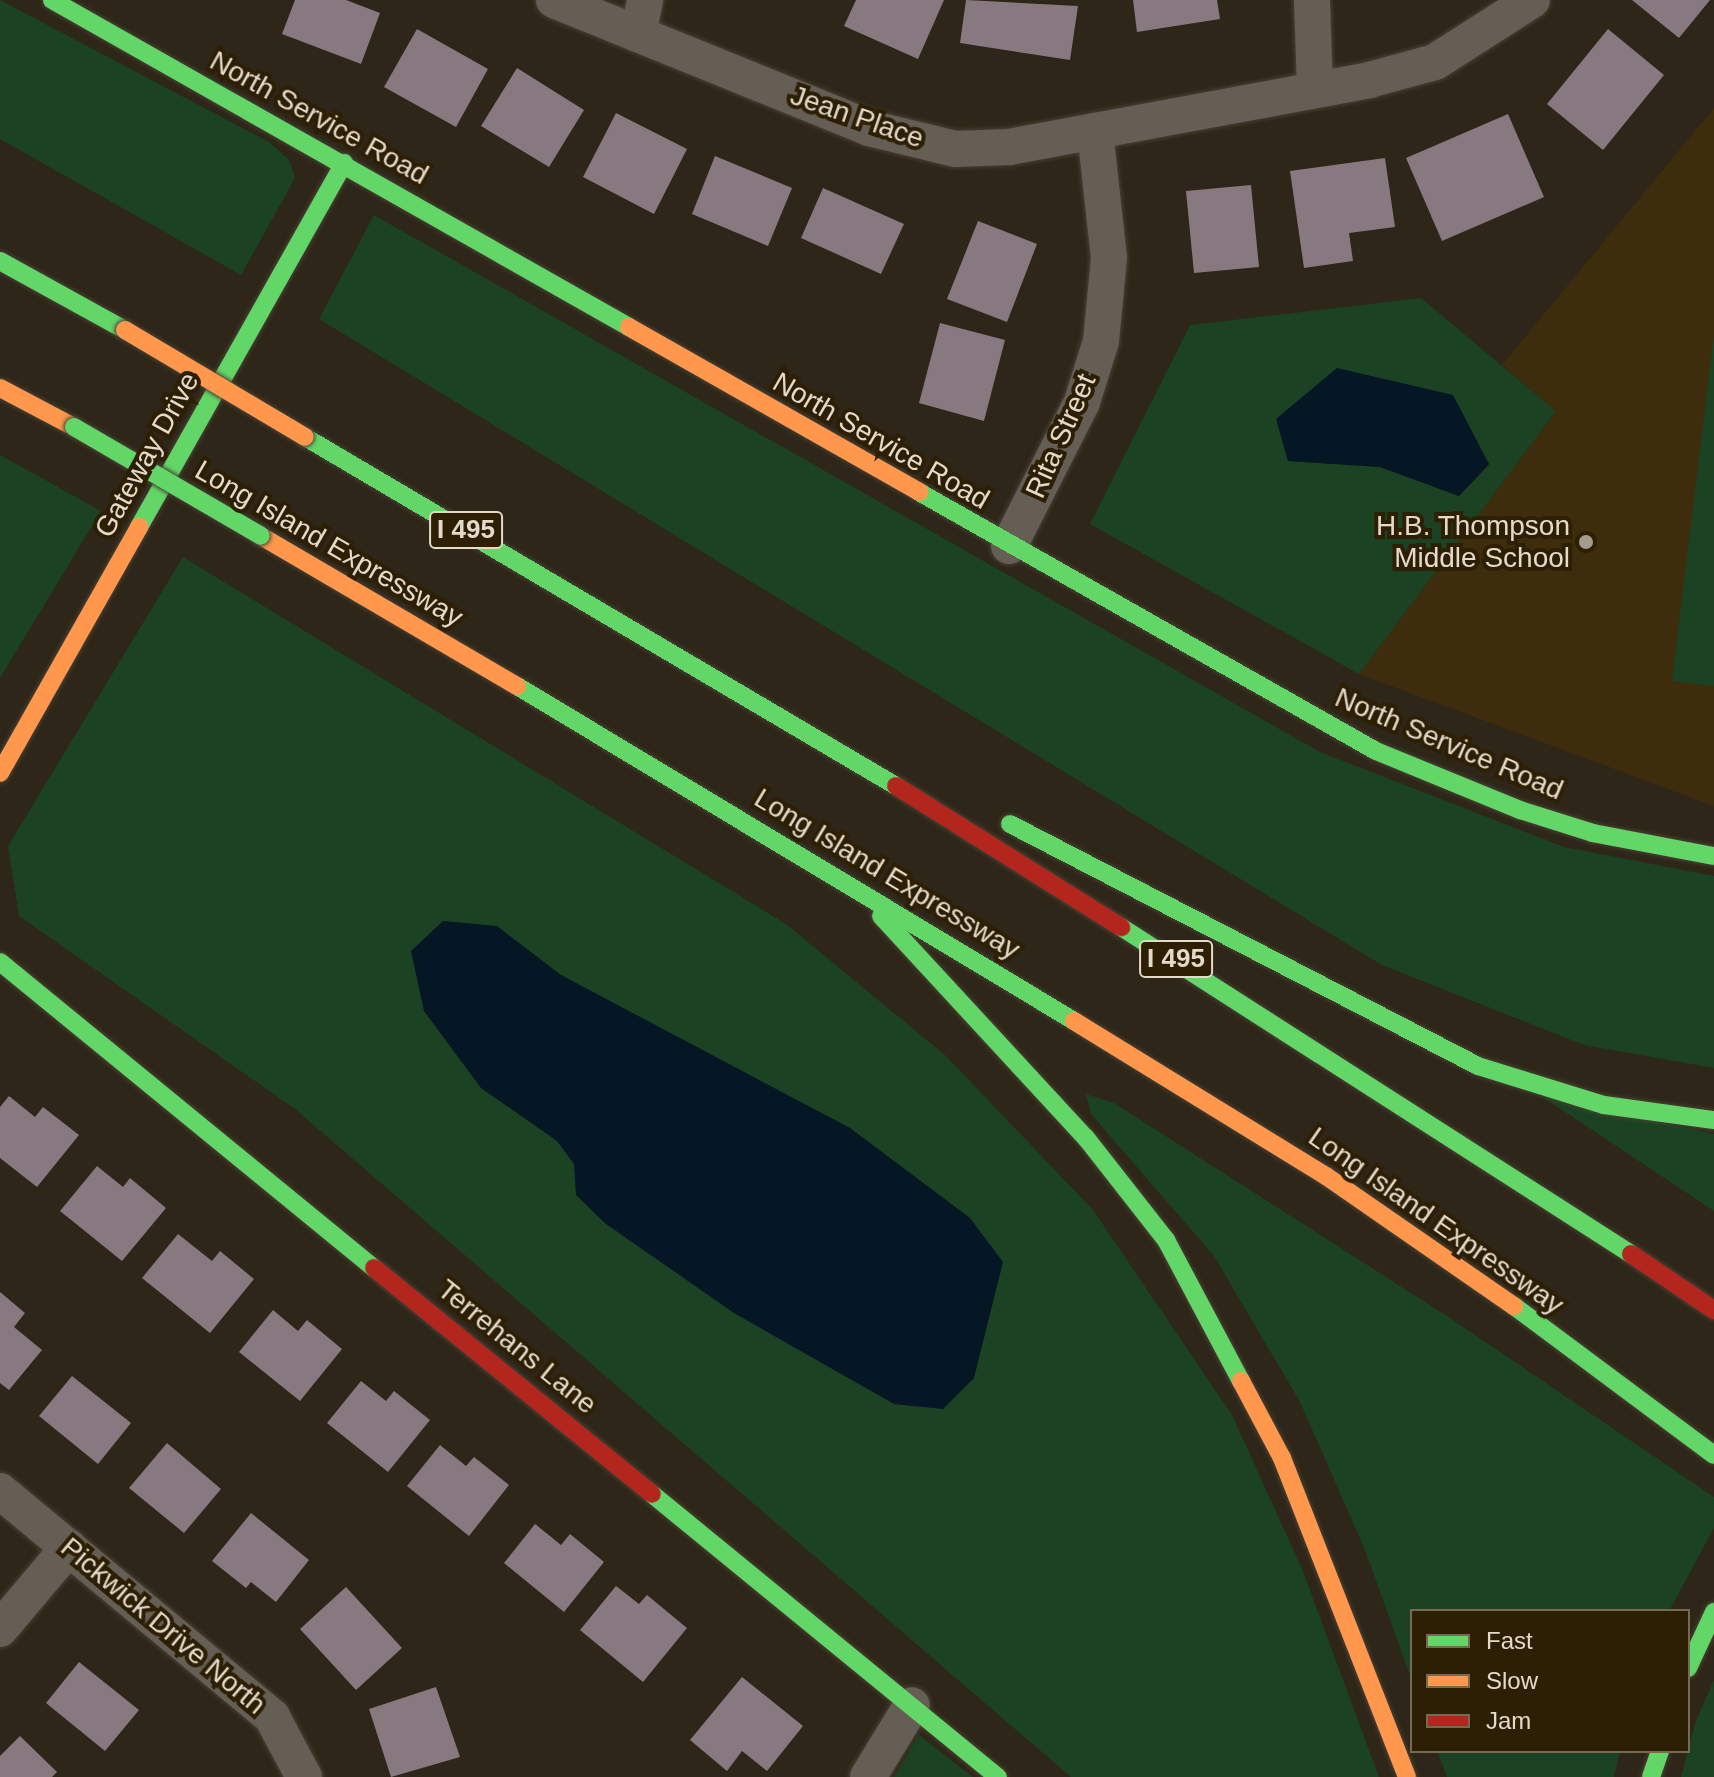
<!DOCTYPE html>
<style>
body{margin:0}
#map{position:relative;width:1714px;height:1777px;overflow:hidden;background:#2e2618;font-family:Arial,sans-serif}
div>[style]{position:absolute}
.built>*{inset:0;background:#3e2d0d}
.green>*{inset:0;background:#1b4222}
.water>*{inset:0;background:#051624}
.building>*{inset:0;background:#887980}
.roads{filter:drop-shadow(0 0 2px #474035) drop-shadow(0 0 2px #474035)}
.street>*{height:36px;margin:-18px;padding:0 18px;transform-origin:18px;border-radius:18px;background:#645e54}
.fast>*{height:18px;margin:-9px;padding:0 9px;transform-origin:9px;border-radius:9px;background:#63d668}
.slow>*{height:18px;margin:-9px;padding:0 9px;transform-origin:9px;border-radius:9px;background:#ff974d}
.jam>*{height:18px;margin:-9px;padding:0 9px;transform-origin:9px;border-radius:9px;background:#b3261e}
.bridges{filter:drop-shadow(0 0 2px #474035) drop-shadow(0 0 2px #474035)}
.fast-bridge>*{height:18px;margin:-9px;padding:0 9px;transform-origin:9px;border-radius:9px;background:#63d668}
.slow-bridge>*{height:18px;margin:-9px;padding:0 9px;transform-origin:9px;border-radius:9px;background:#ff974d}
.dots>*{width:22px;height:22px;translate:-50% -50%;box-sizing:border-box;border:4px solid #2d1f04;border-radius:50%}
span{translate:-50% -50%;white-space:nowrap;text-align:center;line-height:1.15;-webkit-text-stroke:8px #2d1f04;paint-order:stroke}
.shield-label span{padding:2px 6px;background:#2d1f04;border:2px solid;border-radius:6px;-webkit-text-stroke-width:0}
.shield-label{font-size:26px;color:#e3daca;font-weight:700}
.street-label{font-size:28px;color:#e3daca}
.poi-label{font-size:28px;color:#e3daca}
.right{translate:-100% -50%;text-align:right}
.legend{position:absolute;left:1410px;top:1609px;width:280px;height:144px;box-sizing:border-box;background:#2d1f04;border:2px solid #766a53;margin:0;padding:10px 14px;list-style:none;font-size:24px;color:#e3daca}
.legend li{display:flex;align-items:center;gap:16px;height:40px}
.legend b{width:40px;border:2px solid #766a53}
</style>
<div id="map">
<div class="built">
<i style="clip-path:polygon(1714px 108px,1714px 806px,1359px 674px,1556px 411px,1502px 365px)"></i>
</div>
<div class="green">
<i style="clip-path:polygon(0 0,269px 142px,289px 160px,295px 178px,241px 275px,0 139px)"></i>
<i style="clip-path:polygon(374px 215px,1320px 752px,1564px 847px,1714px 876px,1714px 1068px,1584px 1045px,1382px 965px,319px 319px)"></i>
<i style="clip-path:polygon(evenodd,1421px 298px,1556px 411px,1359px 674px,1090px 524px,1190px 325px,1421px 298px,1288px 461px,1489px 465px,1459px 496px,1380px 467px,1288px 461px)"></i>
<i style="clip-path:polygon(1714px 334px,1714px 686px,1672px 681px)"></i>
<i style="clip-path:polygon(0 455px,101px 511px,0 678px)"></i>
<i style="clip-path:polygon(183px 557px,786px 924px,945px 1055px,1093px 1210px,1232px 1415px,1302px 1569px,1379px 1777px,1071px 1777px,295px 1109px,19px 916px,8px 846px)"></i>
<i style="clip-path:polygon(1086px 1094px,1114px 1103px,1447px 1316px,1714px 1497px,1714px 1528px,1669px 1611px,1412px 1611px,1412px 1681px,1365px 1550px,1300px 1402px,1214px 1256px,1091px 1114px)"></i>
<i style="clip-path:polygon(1541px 1096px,1714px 1134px,1714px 1211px)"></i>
<i style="clip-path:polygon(1714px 1680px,1714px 1777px,1681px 1777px,1695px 1723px)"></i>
<i style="clip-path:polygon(919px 1735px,973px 1777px,894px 1777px)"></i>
<i style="clip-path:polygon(1437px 1751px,1620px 1751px,1614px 1777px,1447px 1777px)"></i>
</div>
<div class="water">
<i style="clip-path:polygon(1337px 368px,1453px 395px,1489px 464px,1459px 496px,1380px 467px,1288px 461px,1276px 419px)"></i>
<i style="clip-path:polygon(443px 921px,497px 926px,561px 975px,850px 1128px,970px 1218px,1003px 1262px,974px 1378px,943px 1409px,894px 1404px,734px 1313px,606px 1224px,576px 1195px,574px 1164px,557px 1141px,481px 1088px,424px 1011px,411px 951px)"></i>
</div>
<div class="building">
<i style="clip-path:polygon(295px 0,346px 0,380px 13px,361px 64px,282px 34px)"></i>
<i style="clip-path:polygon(856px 0,944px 0,918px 59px,844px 26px)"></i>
<i style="clip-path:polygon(966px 0,1078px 6px,1070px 60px,960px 43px)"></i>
<i style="clip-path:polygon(1133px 0,1217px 0,1220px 19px,1137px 32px)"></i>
<i style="clip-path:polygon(1632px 0,1710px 0,1679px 38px)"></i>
<i style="clip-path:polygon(417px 29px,488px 69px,456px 127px,384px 87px)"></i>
<i style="clip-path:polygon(1608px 29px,1664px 75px,1603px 150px,1547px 104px)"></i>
<i style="clip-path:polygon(517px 68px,584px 110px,549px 167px,481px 126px)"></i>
<i style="clip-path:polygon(616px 113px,687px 149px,654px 214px,583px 177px)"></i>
<i style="clip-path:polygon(1508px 114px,1544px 197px,1442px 241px,1406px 158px)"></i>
<i style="clip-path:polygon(715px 156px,792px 188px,768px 246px,692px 214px)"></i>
<i style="clip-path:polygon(1385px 158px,1395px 227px,1349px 233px,1353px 261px,1304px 268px,1290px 171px)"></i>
<i style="clip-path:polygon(1251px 185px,1259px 267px,1194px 273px,1186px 191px)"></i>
<i style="clip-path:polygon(823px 188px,904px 224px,881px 274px,801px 238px)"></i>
<i style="clip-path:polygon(978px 221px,1037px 244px,1007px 322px,947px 299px)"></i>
<i style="clip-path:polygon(940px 323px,1005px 340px,984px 421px,919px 403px)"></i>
<i style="clip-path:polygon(9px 1096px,35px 1117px,43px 1107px,79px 1135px,37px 1187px,0 1158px,0 1107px)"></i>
<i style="clip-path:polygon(97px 1166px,123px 1187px,130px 1178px,166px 1208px,122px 1261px,60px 1211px)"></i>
<i style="clip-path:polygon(178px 1234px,212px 1261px,220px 1251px,254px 1279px,210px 1333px,142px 1278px)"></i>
<i style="clip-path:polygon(0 1292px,25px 1313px,14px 1327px,42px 1350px,9px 1390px,0 1383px)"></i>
<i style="clip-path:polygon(273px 1310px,298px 1331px,307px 1320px,342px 1349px,300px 1401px,239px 1352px)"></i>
<i style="clip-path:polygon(72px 1376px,131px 1423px,98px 1464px,39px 1416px)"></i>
<i style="clip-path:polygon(361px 1381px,386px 1401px,394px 1391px,430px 1420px,388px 1472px,327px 1423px)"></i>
<i style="clip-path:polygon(167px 1443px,221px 1489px,184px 1533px,129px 1488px)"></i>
<i style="clip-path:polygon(440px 1445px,466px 1466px,474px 1457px,509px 1485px,469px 1536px,407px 1486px)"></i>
<i style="clip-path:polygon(251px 1513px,309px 1560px,276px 1602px,251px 1582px,246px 1588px,212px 1561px)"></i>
<i style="clip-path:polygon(535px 1524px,561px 1545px,570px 1534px,604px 1562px,564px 1612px,504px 1563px)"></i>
<i style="clip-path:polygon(616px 1586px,639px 1604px,647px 1595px,687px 1628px,643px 1682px,580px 1630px)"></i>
<i style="clip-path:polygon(346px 1587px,402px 1648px,356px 1690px,300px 1629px)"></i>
<i style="clip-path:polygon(79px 1662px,139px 1710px,105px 1751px,46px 1703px)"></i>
<i style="clip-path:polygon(742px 1677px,803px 1726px,767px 1771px,742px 1751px,727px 1771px,690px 1740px)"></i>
<i style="clip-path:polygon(436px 1687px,460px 1757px,391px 1777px,369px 1709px)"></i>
<i style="clip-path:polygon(20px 1736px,57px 1772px,52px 1777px,0 1777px,0 1756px)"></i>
</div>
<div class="roads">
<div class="street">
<i style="left:554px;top:0;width:340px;rotate:22.1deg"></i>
<i style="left:869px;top:128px;width:89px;rotate:13.7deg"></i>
<i style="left:955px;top:149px;width:54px;rotate:-2.1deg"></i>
<i style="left:1009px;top:147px;width:366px;rotate:-10.5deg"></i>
<i style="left:1369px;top:80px;width:68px;rotate:-15.3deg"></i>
<i style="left:1435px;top:62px;width:115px;rotate:-32.6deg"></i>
<i style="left:1312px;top:0;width:90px;rotate:88.1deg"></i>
<i style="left:638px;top:34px;width:35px;rotate:-78deg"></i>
<i style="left:1009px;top:546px;width:161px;rotate:-63.1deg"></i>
<i style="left:1082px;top:402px;width:64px;rotate:-72.7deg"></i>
<i style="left:1101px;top:341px;width:83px;rotate:-84.5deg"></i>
<i style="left:1109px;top:258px;width:128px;rotate:-96.3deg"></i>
<i style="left:0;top:1491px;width:354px;rotate:39.7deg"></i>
<i style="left:272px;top:1717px;width:68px;rotate:61.9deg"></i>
<i style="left:0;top:1629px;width:107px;rotate:-49.9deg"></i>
<i style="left:868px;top:1777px;width:84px;rotate:-58.6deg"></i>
</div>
<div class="fast">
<i style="left:52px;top:0;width:663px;rotate:29.54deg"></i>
<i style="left:0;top:261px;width:143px;rotate:28.9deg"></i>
<i style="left:305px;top:437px;width:686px;rotate:30.56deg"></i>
<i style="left:919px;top:492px;width:525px;rotate:29.54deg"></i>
<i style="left:1376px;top:751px;width:156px;rotate:22.3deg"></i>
<i style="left:1520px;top:810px;width:77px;rotate:17.5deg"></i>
<i style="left:1593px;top:833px;width:123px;rotate:10.8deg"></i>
<i style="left:139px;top:527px;width:418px;rotate:-60.6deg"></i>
<i style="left:517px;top:686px;width:650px;rotate:31.02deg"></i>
<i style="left:1010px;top:824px;width:527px;rotate:27.34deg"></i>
<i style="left:1478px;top:1066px;width:132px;rotate:17.2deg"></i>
<i style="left:1604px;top:1105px;width:111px;rotate:7.8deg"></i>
<i style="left:881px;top:916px;width:302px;rotate:47.3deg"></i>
<i style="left:1086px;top:1138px;width:130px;rotate:51.9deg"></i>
<i style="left:1166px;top:1240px;width:160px;rotate:62deg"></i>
<i style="left:1121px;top:927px;width:606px;rotate:32.67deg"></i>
<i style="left:0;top:962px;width:483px;rotate:39.3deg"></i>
<i style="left:1514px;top:1306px;width:249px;rotate:36.7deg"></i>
<i style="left:652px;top:1494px;width:447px;rotate:39.3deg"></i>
<i style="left:1688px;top:1668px;width:62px;rotate:-65.1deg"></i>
<i style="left:1651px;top:1777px;width:28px;rotate:-71deg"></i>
</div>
<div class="slow">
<i style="left:629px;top:327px;width:334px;rotate:29.6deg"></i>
<i style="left:0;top:388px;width:84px;rotate:27.8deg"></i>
<i style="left:261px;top:536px;width:297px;rotate:30.4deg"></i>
<i style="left:0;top:773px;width:283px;rotate:-60.5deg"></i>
<i style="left:1074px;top:1021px;width:296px;rotate:31.6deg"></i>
<i style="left:1326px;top:1176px;width:229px;rotate:34.7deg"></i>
<i style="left:1241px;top:1381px;width:87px;rotate:62deg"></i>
<i style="left:1282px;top:1458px;width:343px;rotate:68.6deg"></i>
</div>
<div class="jam">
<i style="left:896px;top:786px;width:266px;rotate:32.1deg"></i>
<i style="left:1631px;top:1254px;width:100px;rotate:34deg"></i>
<i style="left:374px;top:1268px;width:358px;rotate:39.1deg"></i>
</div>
</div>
<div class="bridges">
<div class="fast-bridge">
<i style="left:74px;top:427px;width:216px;rotate:30.2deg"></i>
</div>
<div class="slow-bridge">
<i style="left:125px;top:330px;width:209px;rotate:30.7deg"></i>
</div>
</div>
<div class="dots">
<i style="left:1586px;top:542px;background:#a49b8c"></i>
</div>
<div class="shield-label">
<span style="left:466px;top:530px">I 495</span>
<span style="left:1176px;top:959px">I 495</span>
</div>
<div class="street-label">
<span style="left:857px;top:117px;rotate:19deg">Jean Place</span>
<span style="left:319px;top:118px;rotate:29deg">North Service Road</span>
<span style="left:1061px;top:436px;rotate:-66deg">Rita Street</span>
<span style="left:881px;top:441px;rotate:30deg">North Service Road</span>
<span style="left:147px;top:455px;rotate:-61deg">Gateway Drive</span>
<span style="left:329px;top:544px;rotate:30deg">Long Island Expressway</span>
<span style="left:1449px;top:744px;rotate:23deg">North Service Road</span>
<span style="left:887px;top:874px;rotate:31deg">Long Island Expressway</span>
<span style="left:1436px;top:1221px;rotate:35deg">Long Island Expressway</span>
<span style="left:517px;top:1347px;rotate:39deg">Terrehans Lane</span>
<span style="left:163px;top:1626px;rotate:40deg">Pickwick Drive North</span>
</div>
<div class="poi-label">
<span class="right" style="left:1570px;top:542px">H.B. Thompson<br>Middle School</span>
</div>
<ul class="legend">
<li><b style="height:10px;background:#63d668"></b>Fast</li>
<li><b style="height:10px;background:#ff974d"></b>Slow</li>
<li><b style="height:10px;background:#b3261e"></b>Jam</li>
</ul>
</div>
